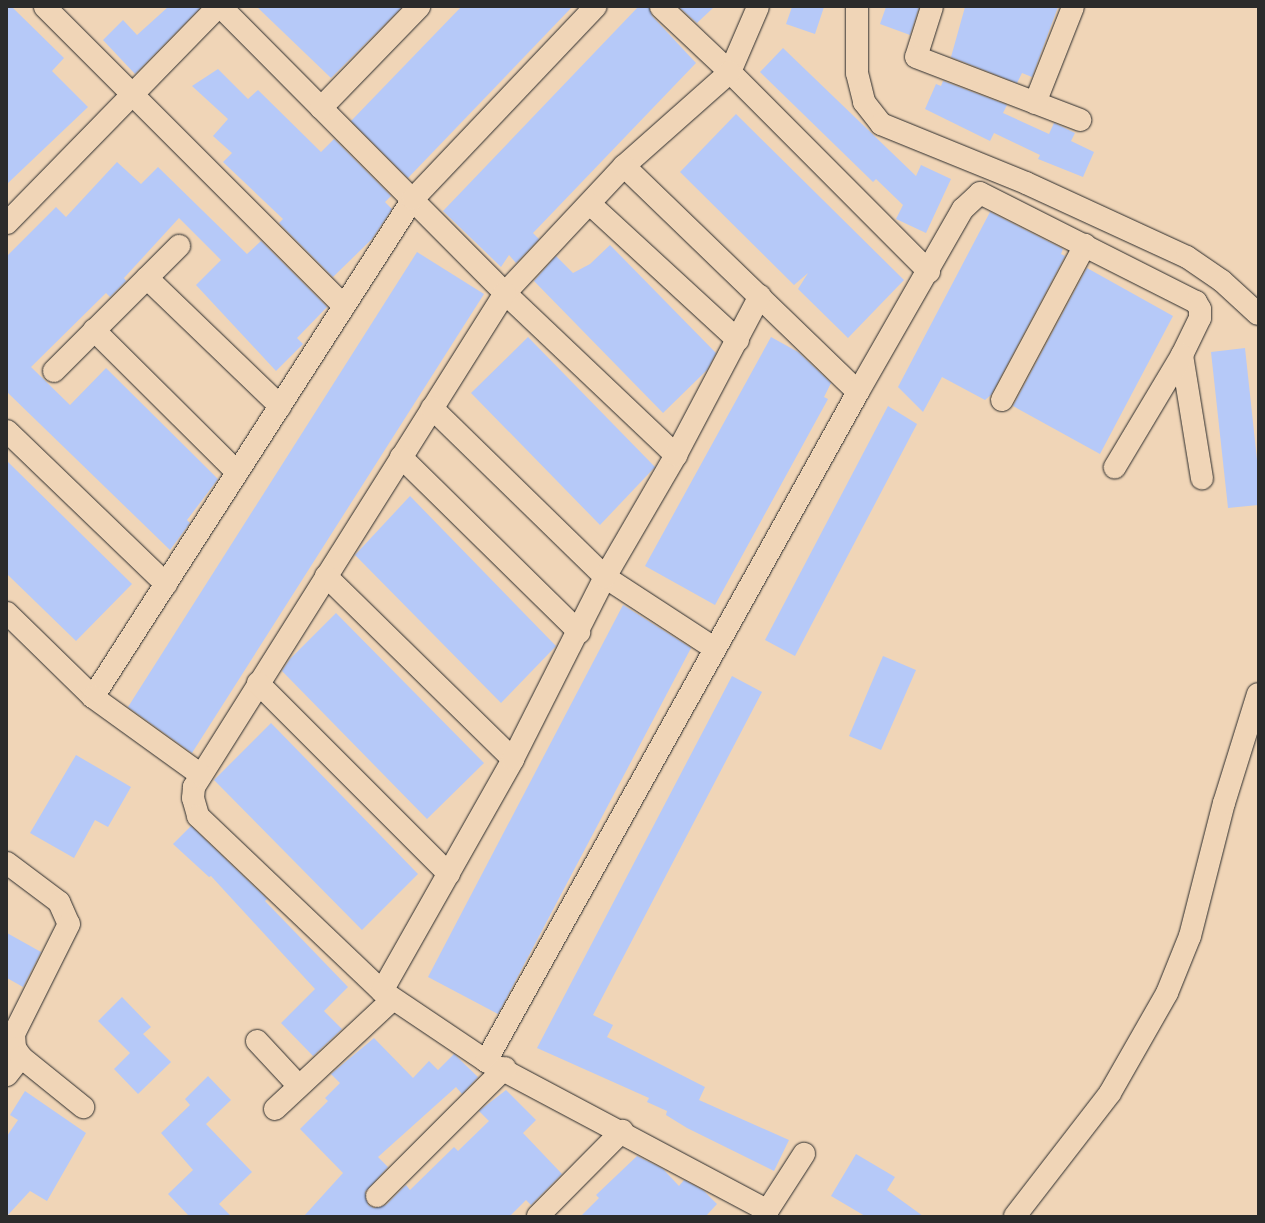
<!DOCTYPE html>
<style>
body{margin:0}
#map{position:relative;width:1265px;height:1223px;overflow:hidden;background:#f0d5b7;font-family:Pangolin,sans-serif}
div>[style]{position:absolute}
.building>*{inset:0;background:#b6c9f8}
.roads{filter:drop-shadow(0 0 1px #2b2b2b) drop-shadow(0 0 1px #2b2b2b)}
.minor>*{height:22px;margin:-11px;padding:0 11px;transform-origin:11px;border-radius:11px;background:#f0d5b7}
span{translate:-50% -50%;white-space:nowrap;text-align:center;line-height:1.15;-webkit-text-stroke:3.5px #f0d5b7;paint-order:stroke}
.frame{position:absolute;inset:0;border:8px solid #2b2b2b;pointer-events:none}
</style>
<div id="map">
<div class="building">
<i style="clip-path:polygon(7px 7px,12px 7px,64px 58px,52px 71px,88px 107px,7px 184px)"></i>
<i style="clip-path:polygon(168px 7px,201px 7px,135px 74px,103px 40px,123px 20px,137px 35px)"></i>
<i style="clip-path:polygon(257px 7px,402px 7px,331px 78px)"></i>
<i style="clip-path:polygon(461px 7px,572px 7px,408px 178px,351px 121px)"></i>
<i style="clip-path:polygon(638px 7px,649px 7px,652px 16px,696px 63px,533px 233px,539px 239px,516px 263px,509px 255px,501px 267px,443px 211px)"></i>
<i style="clip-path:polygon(679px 7px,714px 7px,697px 23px)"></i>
<i style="clip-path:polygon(792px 7px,824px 7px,815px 34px,786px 24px)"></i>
<i style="clip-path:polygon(886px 7px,919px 7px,910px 35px,880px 24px)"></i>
<i style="clip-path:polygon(965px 7px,1058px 7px,1032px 77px,1022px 73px,1017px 83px,951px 57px)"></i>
<i style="clip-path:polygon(783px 48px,916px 176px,921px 165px,951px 179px,926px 233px,896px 219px,903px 205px,876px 179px,873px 182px,760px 72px)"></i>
<i style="clip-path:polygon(218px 69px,248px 99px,258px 90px,321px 152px,334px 139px,391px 196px,385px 202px,392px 209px,372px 239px,333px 277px,279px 223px,283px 219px,223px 162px,232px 153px,213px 136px,228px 119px,192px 86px)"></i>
<i style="clip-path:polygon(943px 81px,1007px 105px,1003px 113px,1049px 134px,1054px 123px,1075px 133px,1071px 141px,1094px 152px,1083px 177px,1038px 159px,1040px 155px,994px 133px,990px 141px,925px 109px,936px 84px,941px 86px)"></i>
<i style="clip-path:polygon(736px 114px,904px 280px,848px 338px,798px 289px,808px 273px,794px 285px,680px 172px)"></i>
<i style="clip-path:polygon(117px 162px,141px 184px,158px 167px,247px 254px,261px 241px,327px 307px,297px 338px,303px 344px,276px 371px,196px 285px,221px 260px,179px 218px,124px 278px,126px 281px,110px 297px,106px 293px,31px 367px,70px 405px,106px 368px,218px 479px,187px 520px,190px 523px,170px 550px,7px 392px,7px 256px,56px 207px,66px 217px)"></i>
<i style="clip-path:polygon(990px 212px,1063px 249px,1061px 254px,1065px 256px,991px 395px,985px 400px,942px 377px,923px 412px,898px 387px)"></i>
<i style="clip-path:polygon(610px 245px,716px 353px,707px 370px,663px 413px,534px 281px,556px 256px,573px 273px,590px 264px)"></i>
<i style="clip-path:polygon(417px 252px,484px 294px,192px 753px,128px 707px)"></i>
<i style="clip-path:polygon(1087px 268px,1173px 316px,1100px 454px,1013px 406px)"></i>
<i style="clip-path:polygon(528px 337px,655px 467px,600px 525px,471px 393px)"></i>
<i style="clip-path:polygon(771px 337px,798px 352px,831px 383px,824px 397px,828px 399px,715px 605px,645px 566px)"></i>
<i style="clip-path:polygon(1245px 348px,1258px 469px,1258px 505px,1228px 508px,1211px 352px)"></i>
<i style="clip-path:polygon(888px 406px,917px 424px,795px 656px,765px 640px)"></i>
<i style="clip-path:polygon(7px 461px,132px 584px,76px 641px,7px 574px)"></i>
<i style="clip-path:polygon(410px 496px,556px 646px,501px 703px,355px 555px)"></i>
<i style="clip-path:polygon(623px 605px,691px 648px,498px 1014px,428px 977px)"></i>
<i style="clip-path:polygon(336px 613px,484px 763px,427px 819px,282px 671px,290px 659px)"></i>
<i style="clip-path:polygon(883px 656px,916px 670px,881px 750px,849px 736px)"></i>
<i style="clip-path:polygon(732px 676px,762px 692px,593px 1015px,613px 1025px,607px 1037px,705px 1087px,699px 1100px,789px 1140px,774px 1171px,687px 1128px,666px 1115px,667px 1111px,647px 1102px,649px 1098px,537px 1048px)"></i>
<i style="clip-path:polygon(271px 723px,418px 874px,362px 930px,214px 780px)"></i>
<i style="clip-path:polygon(76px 755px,131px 787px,108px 827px,95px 820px,74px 858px,30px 833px)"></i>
<i style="clip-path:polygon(191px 826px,267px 899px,265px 901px,348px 987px,324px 1011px,342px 1029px,313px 1056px,281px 1023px,315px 989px,211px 876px,209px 877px,173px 844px)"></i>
<i style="clip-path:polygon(7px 933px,41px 952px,23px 987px,7px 978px)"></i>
<i style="clip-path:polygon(122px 997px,151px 1027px,143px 1034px,171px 1062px,138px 1094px,114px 1069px,130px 1053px,98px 1021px)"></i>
<i style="clip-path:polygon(374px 1038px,413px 1078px,429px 1061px,438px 1070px,454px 1054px,478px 1077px,462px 1094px,456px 1087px,378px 1157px,388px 1167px,365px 1192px,368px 1205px,374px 1208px,386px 1205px,406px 1185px,410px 1190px,454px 1147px,458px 1151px,489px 1121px,479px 1111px,506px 1090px,536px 1120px,523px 1133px,562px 1174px,531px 1205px,526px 1200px,510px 1216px,304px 1216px,343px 1173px,300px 1129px,328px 1101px,325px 1098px,340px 1083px,331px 1074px)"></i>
<i style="clip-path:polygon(208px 1076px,231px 1100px,206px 1124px,252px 1172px,219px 1204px,231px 1216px,189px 1216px,168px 1194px,193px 1170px,161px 1133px,190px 1105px,185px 1099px)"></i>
<i style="clip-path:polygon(25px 1091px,86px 1133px,47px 1201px,30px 1191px,7px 1216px,7px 1136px,18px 1120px,10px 1115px)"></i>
<i style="clip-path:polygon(856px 1154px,895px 1177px,887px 1190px,923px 1216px,865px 1216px,831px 1196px)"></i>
<i style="clip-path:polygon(637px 1156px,663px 1169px,679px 1186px,684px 1180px,704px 1191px,717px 1204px,706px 1216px,581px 1216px,599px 1198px,596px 1195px)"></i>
</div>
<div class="roads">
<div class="minor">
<i style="left:45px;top:7px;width:423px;rotate:45deg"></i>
<i style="left:221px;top:7px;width:403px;rotate:45.2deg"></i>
<i style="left:505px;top:293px;width:236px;rotate:43.5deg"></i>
<i style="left:661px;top:7px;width:95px;rotate:43.3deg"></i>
<i style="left:730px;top:72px;width:282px;rotate:45.1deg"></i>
<i style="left:758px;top:7px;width:71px;rotate:113.3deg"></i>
<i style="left:730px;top:72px;width:142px;rotate:138.4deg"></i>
<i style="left:624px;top:166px;width:174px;rotate:133.1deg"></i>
<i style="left:505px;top:293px;width:584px;rotate:122.19deg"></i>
<i style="left:194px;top:787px;width:11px;rotate:95deg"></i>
<i style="left:193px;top:798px;width:19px;rotate:74deg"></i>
<i style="left:198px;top:816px;width:254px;rotate:43.6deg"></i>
<i style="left:382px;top:991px;width:125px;rotate:33.9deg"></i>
<i style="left:486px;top:1061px;width:319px;rotate:28deg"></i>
<i style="left:857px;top:7px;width:66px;rotate:90deg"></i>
<i style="left:857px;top:73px;width:30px;rotate:76deg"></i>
<i style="left:864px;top:102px;width:28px;rotate:52deg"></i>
<i style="left:881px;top:124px;width:157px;rotate:22.1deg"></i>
<i style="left:1026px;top:183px;width:177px;rotate:24.7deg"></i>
<i style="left:1187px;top:257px;width:42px;rotate:34.4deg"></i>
<i style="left:1222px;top:281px;width:49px;rotate:42.5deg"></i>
<i style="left:932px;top:7px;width:52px;rotate:107.7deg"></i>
<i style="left:916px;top:57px;width:176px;rotate:21deg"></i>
<i style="left:1035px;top:103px;width:103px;rotate:-68.4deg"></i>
<i style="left:321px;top:108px;width:141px;rotate:-45.9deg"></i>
<i style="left:624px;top:166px;width:325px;rotate:44deg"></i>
<i style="left:590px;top:204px;width:201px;rotate:42.6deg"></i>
<i style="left:7px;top:223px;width:302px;rotate:-45.7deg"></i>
<i style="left:147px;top:278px;width:185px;rotate:43.9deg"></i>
<i style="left:94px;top:330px;width:202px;rotate:44.8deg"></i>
<i style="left:1182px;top:355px;width:125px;rotate:80.8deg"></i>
<i style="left:54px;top:371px;width:177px;rotate:-45deg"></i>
<i style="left:1002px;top:400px;width:176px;rotate:-61.8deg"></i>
<i style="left:432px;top:408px;width:242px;rotate:44.3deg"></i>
<i style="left:605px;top:577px;width:130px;rotate:33.1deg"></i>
<i style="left:7px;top:431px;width:221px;rotate:43.9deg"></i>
<i style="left:401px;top:457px;width:250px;rotate:44.5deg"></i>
<i style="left:326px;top:576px;width:262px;rotate:44.4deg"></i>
<i style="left:7px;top:613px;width:120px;rotate:44.3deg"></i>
<i style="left:93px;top:697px;width:592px;rotate:-57.28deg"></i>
<i style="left:413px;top:199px;width:265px;rotate:-46.5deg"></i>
<i style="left:258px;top:683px;width:270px;rotate:45deg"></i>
<i style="left:93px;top:697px;width:133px;rotate:35.8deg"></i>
<i style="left:7px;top:863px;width:65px;rotate:36.9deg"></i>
<i style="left:59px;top:902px;width:24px;rotate:66deg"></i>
<i style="left:69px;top:924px;width:123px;rotate:116.6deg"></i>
<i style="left:14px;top:1034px;width:14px;rotate:86deg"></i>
<i style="left:15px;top:1048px;width:11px;rotate:56deg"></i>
<i style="left:382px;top:991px;width:266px;rotate:-60.5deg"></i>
<i style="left:513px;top:759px;width:204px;rotate:-63.2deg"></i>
<i style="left:605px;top:577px;width:141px;rotate:-59.8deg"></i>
<i style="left:676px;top:455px;width:180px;rotate:-62.2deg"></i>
<i style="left:257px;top:1041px;width:60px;rotate:47deg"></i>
<i style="left:486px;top:1061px;width:765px;rotate:-60.92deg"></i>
<i style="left:858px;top:392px;width:211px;rotate:-60.2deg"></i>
<i style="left:963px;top:209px;width:23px;rotate:-43deg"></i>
<i style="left:980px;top:193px;width:242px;rotate:26.8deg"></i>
<i style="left:1196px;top:302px;width:8px;rotate:60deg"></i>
<i style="left:1200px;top:309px;width:9px;rotate:90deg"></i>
<i style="left:1200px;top:318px;width:41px;rotate:115.9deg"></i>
<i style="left:1182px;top:355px;width:131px;rotate:120.9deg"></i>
<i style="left:7px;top:1075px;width:23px;rotate:-52deg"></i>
<i style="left:21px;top:1057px;width:80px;rotate:38.9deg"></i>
<i style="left:275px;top:1109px;width:161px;rotate:-43deg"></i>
<i style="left:377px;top:1196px;width:181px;rotate:-45deg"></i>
<i style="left:538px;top:1216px;width:120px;rotate:-45.3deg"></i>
<i style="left:764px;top:1216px;width:74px;rotate:-57.2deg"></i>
<i style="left:1015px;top:1216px;width:155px;rotate:-52.3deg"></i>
<i style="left:1110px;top:1093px;width:115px;rotate:-60.3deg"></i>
<i style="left:1167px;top:993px;width:61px;rotate:-68deg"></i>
<i style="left:1190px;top:936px;width:137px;rotate:-75.7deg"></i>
<i style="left:1224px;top:803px;width:114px;rotate:-72.7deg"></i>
</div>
</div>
<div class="frame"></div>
</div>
